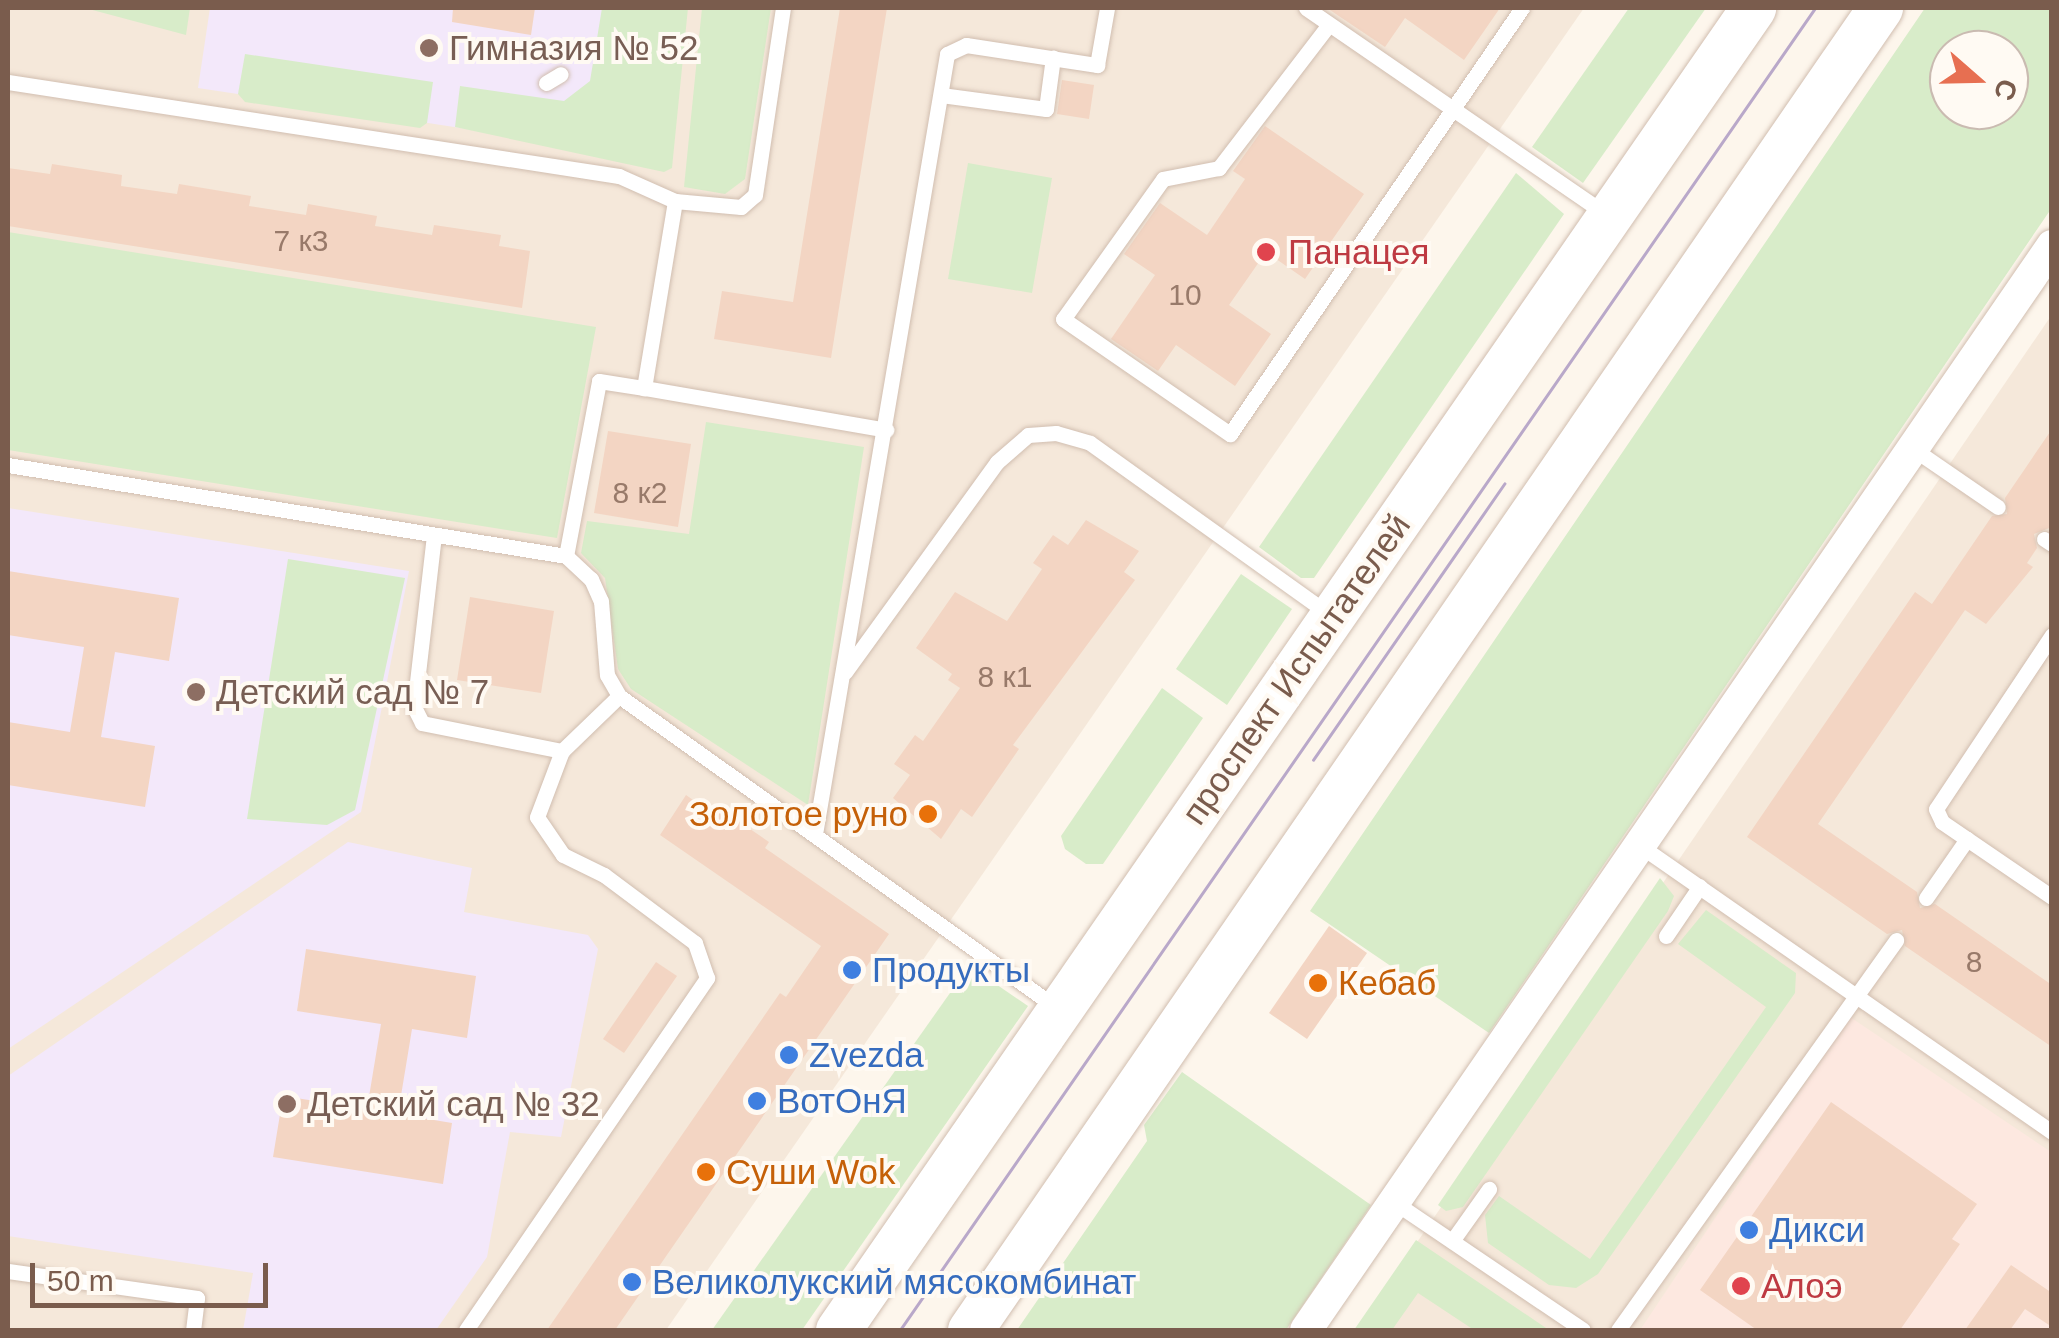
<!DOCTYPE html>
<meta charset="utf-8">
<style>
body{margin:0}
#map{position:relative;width:2059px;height:1338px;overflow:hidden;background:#fdf6ec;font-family:Helvetica,sans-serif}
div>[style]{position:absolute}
.residential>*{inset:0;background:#f5e8da}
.commercial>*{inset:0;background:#fde8e0}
.education>*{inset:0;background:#f3e8fa}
.green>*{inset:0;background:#d8ecc9}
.building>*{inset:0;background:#f3d5c3}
.roads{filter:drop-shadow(0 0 2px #d1beb0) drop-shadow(0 0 2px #d1beb0)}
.lane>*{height:15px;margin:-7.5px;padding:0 7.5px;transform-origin:7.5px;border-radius:7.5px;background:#fff}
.street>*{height:32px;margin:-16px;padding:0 16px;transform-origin:16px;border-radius:16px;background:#fff}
.secondary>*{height:45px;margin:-22.5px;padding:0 22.5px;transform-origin:22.5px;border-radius:22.5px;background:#fff}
.tram>*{height:2.5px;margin:-1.25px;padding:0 1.25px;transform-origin:1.25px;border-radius:1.25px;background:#b9a8c9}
.dots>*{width:28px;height:28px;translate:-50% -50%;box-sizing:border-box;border:5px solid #fffaf3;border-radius:50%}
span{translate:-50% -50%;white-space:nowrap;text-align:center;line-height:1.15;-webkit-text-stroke:8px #fffaf3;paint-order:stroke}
.number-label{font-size:30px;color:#987a6a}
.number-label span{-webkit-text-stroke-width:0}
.education-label{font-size:35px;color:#785e54}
.left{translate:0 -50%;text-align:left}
.health-label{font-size:35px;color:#be3a42}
.street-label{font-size:35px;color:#7a5c4d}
.food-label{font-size:35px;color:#c56008}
.right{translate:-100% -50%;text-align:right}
.shop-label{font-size:35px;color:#366cbe}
.frame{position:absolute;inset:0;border:10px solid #7a5c4d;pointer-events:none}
.north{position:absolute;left:1929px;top:30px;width:100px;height:100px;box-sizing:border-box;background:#fffaf3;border:2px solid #cabbb1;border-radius:50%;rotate:110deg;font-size:28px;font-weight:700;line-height:40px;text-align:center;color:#7a5c4d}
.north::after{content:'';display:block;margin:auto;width:35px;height:45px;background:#e76f51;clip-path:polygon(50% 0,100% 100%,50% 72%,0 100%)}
.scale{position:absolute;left:30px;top:1263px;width:238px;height:45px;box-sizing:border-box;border:5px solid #7a5c4d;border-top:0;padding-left:12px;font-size:30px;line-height:35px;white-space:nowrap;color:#7a5c4d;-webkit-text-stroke:8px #fffaf3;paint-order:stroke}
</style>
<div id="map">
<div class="residential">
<i style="clip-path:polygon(8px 8px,1584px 8px,666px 1330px,8px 1330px)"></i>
<i style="clip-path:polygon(2051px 316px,2051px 1330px,1357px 1330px)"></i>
</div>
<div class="commercial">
<i style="clip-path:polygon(1850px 1017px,2051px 1152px,2051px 1330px,1640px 1330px)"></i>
</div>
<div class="education">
<i style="clip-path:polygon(210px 8px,660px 8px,638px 155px,198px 88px)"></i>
<i style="clip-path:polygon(8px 508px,409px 571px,361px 812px,8px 1049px)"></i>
<i style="clip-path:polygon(348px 842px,472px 868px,464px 912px,588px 935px,598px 949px,561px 1137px,510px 1132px,487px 1257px,436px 1330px,243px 1330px,253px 1273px,8px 1236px,8px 1076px)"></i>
</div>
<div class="green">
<i style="clip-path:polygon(85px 8px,190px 8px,186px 35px)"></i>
<i style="clip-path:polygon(602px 8px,688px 8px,672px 168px,664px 172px,455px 127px,460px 86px,564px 101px,590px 81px)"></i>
<i style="clip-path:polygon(702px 8px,771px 8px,745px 179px,725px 194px,684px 187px)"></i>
<i style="clip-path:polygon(1629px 8px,1706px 8px,1583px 183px,1532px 147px)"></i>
<i style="clip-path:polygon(evenodd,1925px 8px,2051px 8px,2051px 209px,1489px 1033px,1310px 911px,1925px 8px,1949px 50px,2009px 50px,2009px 110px,1949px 110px,1949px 50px)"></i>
<i style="clip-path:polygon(245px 54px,433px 82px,427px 123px,420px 128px,245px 102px,238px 94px)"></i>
<i style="clip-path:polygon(968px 163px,1052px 178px,1032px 293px,948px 279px)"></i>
<i style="clip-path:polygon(1516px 173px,1564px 214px,1314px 578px,1301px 578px,1259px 547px)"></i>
<i style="clip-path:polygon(8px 232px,596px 327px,557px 538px,8px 450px)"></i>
<i style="clip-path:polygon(706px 422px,864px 447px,808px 805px,631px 689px,618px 669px,605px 578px,581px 553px,587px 521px,689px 534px)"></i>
<i style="clip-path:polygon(288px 559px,405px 578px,355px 810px,327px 825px,247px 819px)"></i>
<i style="clip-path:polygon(1241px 574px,1292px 609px,1227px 705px,1176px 669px)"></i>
<i style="clip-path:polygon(1162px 688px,1203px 718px,1103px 864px,1086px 864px,1065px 849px,1061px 836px)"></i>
<i style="clip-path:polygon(1660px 878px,1674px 896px,1668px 911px,1463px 1207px,1446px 1211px,1438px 1205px)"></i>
<i style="clip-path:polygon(1706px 910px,1796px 973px,1795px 993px,1598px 1274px,1576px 1288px,1549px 1285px,1488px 1243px,1485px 1215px,1499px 1196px,1590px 1259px,1766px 1007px,1678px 944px)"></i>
<i style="clip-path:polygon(977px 971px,1028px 1006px,802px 1330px,712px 1330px,962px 976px)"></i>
<i style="clip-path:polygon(1182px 1072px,1371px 1205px,1286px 1330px,1017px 1330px,1147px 1141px,1144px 1125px)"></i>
<i style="clip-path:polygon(1416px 1240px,1549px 1330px,1474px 1330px,1418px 1293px,1392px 1330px,1354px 1330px)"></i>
</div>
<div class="building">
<i style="clip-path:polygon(453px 8px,535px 8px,531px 35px,452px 22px)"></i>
<i style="clip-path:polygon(840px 8px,887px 8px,831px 358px,714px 339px,722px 291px,793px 302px)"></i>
<i style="clip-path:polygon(1327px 8px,1500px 8px,1464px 60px,1405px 18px,1385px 47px)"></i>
<i style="clip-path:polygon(1062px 80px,1094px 85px,1089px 119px,1057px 114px)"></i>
<i style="clip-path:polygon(1265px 126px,1364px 194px,1305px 279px,1266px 252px,1229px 305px,1271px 334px,1235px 386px,1176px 345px,1158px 371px,1111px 339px,1155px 275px,1124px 254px,1160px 203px,1207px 235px,1245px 179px,1233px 171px)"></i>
<i style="clip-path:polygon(52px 164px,122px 175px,121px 186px,177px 194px,179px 184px,251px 196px,249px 206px,306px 215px,308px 204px,377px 216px,375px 226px,432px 235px,434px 225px,501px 235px,499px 246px,530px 251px,522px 308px,8px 226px,8px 168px,50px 174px)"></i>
<i style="clip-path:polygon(2052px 429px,2052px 527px,2034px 534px,2037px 548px,2027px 563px,2033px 567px,1986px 624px,1965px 610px,1818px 824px,1917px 892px,1920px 908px,1935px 904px,2052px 985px,2052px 1047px,1905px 946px,1902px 930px,1887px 934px,1747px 837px,1915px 592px,1932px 604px,1992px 516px,2007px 514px,2005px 498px)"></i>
<i style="clip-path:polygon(608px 431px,691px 444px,678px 527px,594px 513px)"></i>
<i style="clip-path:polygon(1086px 520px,1139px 551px,1124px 572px,1135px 580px,1013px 745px,1019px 749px,972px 817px,961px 809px,941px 839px,893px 798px,910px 775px,894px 764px,915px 735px,923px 741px,960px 688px,948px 680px,952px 674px,916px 648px,955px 592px,1007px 621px,1042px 569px,1033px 563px,1053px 535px,1068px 545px)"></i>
<i style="clip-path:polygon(8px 571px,179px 598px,169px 661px,115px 652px,101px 737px,155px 746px,145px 807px,8px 785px,8px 722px,70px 732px,84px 647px,8px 635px)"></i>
<i style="clip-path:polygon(470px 597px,554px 611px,541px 693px,457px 680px)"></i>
<i style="clip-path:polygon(686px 795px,713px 814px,718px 807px,769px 842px,765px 848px,889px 934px,615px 1330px,547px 1330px,780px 993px,786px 997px,821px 946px,660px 835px)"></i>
<i style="clip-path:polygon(1329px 926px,1367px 953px,1307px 1039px,1269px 1013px)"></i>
<i style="clip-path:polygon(306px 949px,476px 976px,467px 1038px,412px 1029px,398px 1114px,452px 1123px,443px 1184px,273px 1157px,283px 1096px,367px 1109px,381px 1024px,297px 1011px)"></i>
<i style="clip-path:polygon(656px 962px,677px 976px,624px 1053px,603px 1039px)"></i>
<i style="clip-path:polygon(1831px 1102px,1977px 1204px,1952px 1239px,1960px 1244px,1900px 1330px,1757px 1330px,1700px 1290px)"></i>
<i style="clip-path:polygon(2011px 1265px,2052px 1293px,2052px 1327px,2025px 1309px,2010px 1330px,1965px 1330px)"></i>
</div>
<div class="roads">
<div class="lane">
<i style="left:1306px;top:8px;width:365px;rotate:34.5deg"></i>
<i style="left:1327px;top:27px;width:178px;rotate:127.5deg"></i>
<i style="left:1219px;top:168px;width:57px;rotate:168.9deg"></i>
<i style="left:1163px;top:179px;width:172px;rotate:125.5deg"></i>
<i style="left:1063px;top:319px;width:203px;rotate:34.6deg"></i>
<i style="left:1230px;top:434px;width:516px;rotate:-55.57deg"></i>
<i style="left:8px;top:82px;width:618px;rotate:8.75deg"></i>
<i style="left:619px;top:176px;width:61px;rotate:24.1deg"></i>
<i style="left:675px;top:201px;width:66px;rotate:5.2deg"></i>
<i style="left:741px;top:207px;width:18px;rotate:-41deg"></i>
<i style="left:755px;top:195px;width:189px;rotate:-81.5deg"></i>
<i style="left:546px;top:83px;width:17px;rotate:-31deg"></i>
<i style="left:941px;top:95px;width:106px;rotate:7.6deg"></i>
<i style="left:1046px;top:109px;width:52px;rotate:-82.3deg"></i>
<i style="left:675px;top:201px;width:190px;rotate:99.4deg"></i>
<i style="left:644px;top:388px;width:246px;rotate:9.8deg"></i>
<i style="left:1912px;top:448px;width:104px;rotate:34.5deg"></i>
<i style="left:8px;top:465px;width:565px;rotate:9.26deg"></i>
<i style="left:566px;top:556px;width:34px;rotate:43deg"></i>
<i style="left:591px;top:579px;width:24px;rotate:66deg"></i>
<i style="left:601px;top:601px;width:74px;rotate:85.4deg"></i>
<i style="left:607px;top:675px;width:24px;rotate:60deg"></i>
<i style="left:434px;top:535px;width:173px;rotate:96.6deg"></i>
<i style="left:414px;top:707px;width:18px;rotate:63deg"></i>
<i style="left:422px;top:723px;width:143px;rotate:11.3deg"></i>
<i style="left:2044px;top:539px;width:9px;rotate:32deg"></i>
<i style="left:566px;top:556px;width:178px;rotate:-79.3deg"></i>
<i style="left:599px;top:381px;width:46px;rotate:8.8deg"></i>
<i style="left:2052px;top:635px;width:209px;rotate:123.7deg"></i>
<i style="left:1936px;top:809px;width:14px;rotate:65deg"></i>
<i style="left:1942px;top:822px;width:133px;rotate:34.3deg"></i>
<i style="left:845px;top:672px;width:259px;rotate:-54.1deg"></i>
<i style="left:997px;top:462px;width:41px;rotate:-41.1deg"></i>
<i style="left:1028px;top:435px;width:28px;rotate:-4deg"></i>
<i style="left:1056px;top:433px;width:35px;rotate:16deg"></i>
<i style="left:1090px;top:443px;width:294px;rotate:35.6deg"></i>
<i style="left:815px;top:834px;width:791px;rotate:-80.39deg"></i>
<i style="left:947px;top:54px;width:21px;rotate:-25deg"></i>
<i style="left:966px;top:45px;width:133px;rotate:8.7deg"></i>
<i style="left:1097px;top:65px;width:58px;rotate:-80deg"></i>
<i style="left:1639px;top:845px;width:503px;rotate:34.8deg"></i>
<i style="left:1926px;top:898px;width:72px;rotate:-55.2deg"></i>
<i style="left:1666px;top:936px;width:60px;rotate:-55.8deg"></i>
<i style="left:1394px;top:1202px;width:228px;rotate:34.1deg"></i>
<i style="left:1452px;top:1241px;width:64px;rotate:-54.6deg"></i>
<i style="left:8px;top:1271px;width:191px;rotate:8.1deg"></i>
<i style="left:197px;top:1298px;width:32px;rotate:97deg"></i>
<i style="left:466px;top:1330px;width:427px;rotate:-55.6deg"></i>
<i style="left:707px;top:978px;width:37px;rotate:-109deg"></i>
<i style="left:695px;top:943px;width:114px;rotate:-143.2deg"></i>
<i style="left:604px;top:875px;width:46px;rotate:-154deg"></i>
<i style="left:563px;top:855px;width:46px;rotate:-124.4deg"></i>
<i style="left:537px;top:817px;width:71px;rotate:-69.3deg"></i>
<i style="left:562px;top:751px;width:79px;rotate:-44deg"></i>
<i style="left:619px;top:696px;width:538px;rotate:35.46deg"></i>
<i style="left:1618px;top:1330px;width:479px;rotate:-54.5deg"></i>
</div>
<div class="street">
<i style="left:1306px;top:1330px;width:1316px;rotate:-55.46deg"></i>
</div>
<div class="secondary">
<i style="left:838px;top:1330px;width:1608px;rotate:-55.31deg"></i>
<i style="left:970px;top:1330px;width:1605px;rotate:-55.46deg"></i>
</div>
</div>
<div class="tram">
<i style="left:1313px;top:760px;width:336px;rotate:-55.3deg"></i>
<i style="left:900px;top:1330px;width:1608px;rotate:-55.31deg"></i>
</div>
<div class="dots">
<i style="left:429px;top:48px;background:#8d6e63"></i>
<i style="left:1266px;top:252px;background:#e0444e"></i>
<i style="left:196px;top:692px;background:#8d6e63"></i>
<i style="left:928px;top:814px;background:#e8710a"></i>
<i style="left:852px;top:970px;background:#3f7fe0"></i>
<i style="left:1318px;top:983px;background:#e8710a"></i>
<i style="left:789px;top:1055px;background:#3f7fe0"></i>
<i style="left:757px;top:1101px;background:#3f7fe0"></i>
<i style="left:287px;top:1104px;background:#8d6e63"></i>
<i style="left:706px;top:1172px;background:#e8710a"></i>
<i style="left:1749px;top:1230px;background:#3f7fe0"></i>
<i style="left:632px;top:1282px;background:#3f7fe0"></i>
<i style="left:1741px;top:1286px;background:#e0444e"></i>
</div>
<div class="number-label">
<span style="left:301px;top:241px">7 к3</span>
<span style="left:1185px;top:295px">10</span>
<span style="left:640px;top:493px">8 к2</span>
<span style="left:1005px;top:677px">8 к1</span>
<span style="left:1974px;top:962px">8</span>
</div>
<div class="education-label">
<span class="left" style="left:449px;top:48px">Гимназия № 52</span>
<span class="left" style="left:216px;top:692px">Детский сад № 7</span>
<span class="left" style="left:307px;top:1104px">Детский сад № 32</span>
</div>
<div class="health-label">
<span class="left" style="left:1288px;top:252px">Панацея</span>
<span class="left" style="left:1761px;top:1286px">Алоэ</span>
</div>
<div class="street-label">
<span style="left:1296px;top:669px;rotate:-55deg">проспект Испытателей</span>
</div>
<div class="food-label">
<span class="right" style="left:908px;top:814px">Золотое руно</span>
<span class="left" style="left:1338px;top:983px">Кебаб</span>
<span class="left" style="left:726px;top:1172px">Суши Wok</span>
</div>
<div class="shop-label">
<span class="left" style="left:872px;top:970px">Продукты</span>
<span class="left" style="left:809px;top:1055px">Zvezda</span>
<span class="left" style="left:777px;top:1101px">ВотОнЯ</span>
<span class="left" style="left:1769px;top:1230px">Дикси</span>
<span class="left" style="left:652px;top:1282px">Великолукский мясокомбинат</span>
</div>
<div class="frame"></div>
<div class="north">С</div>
<div class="scale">50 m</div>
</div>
